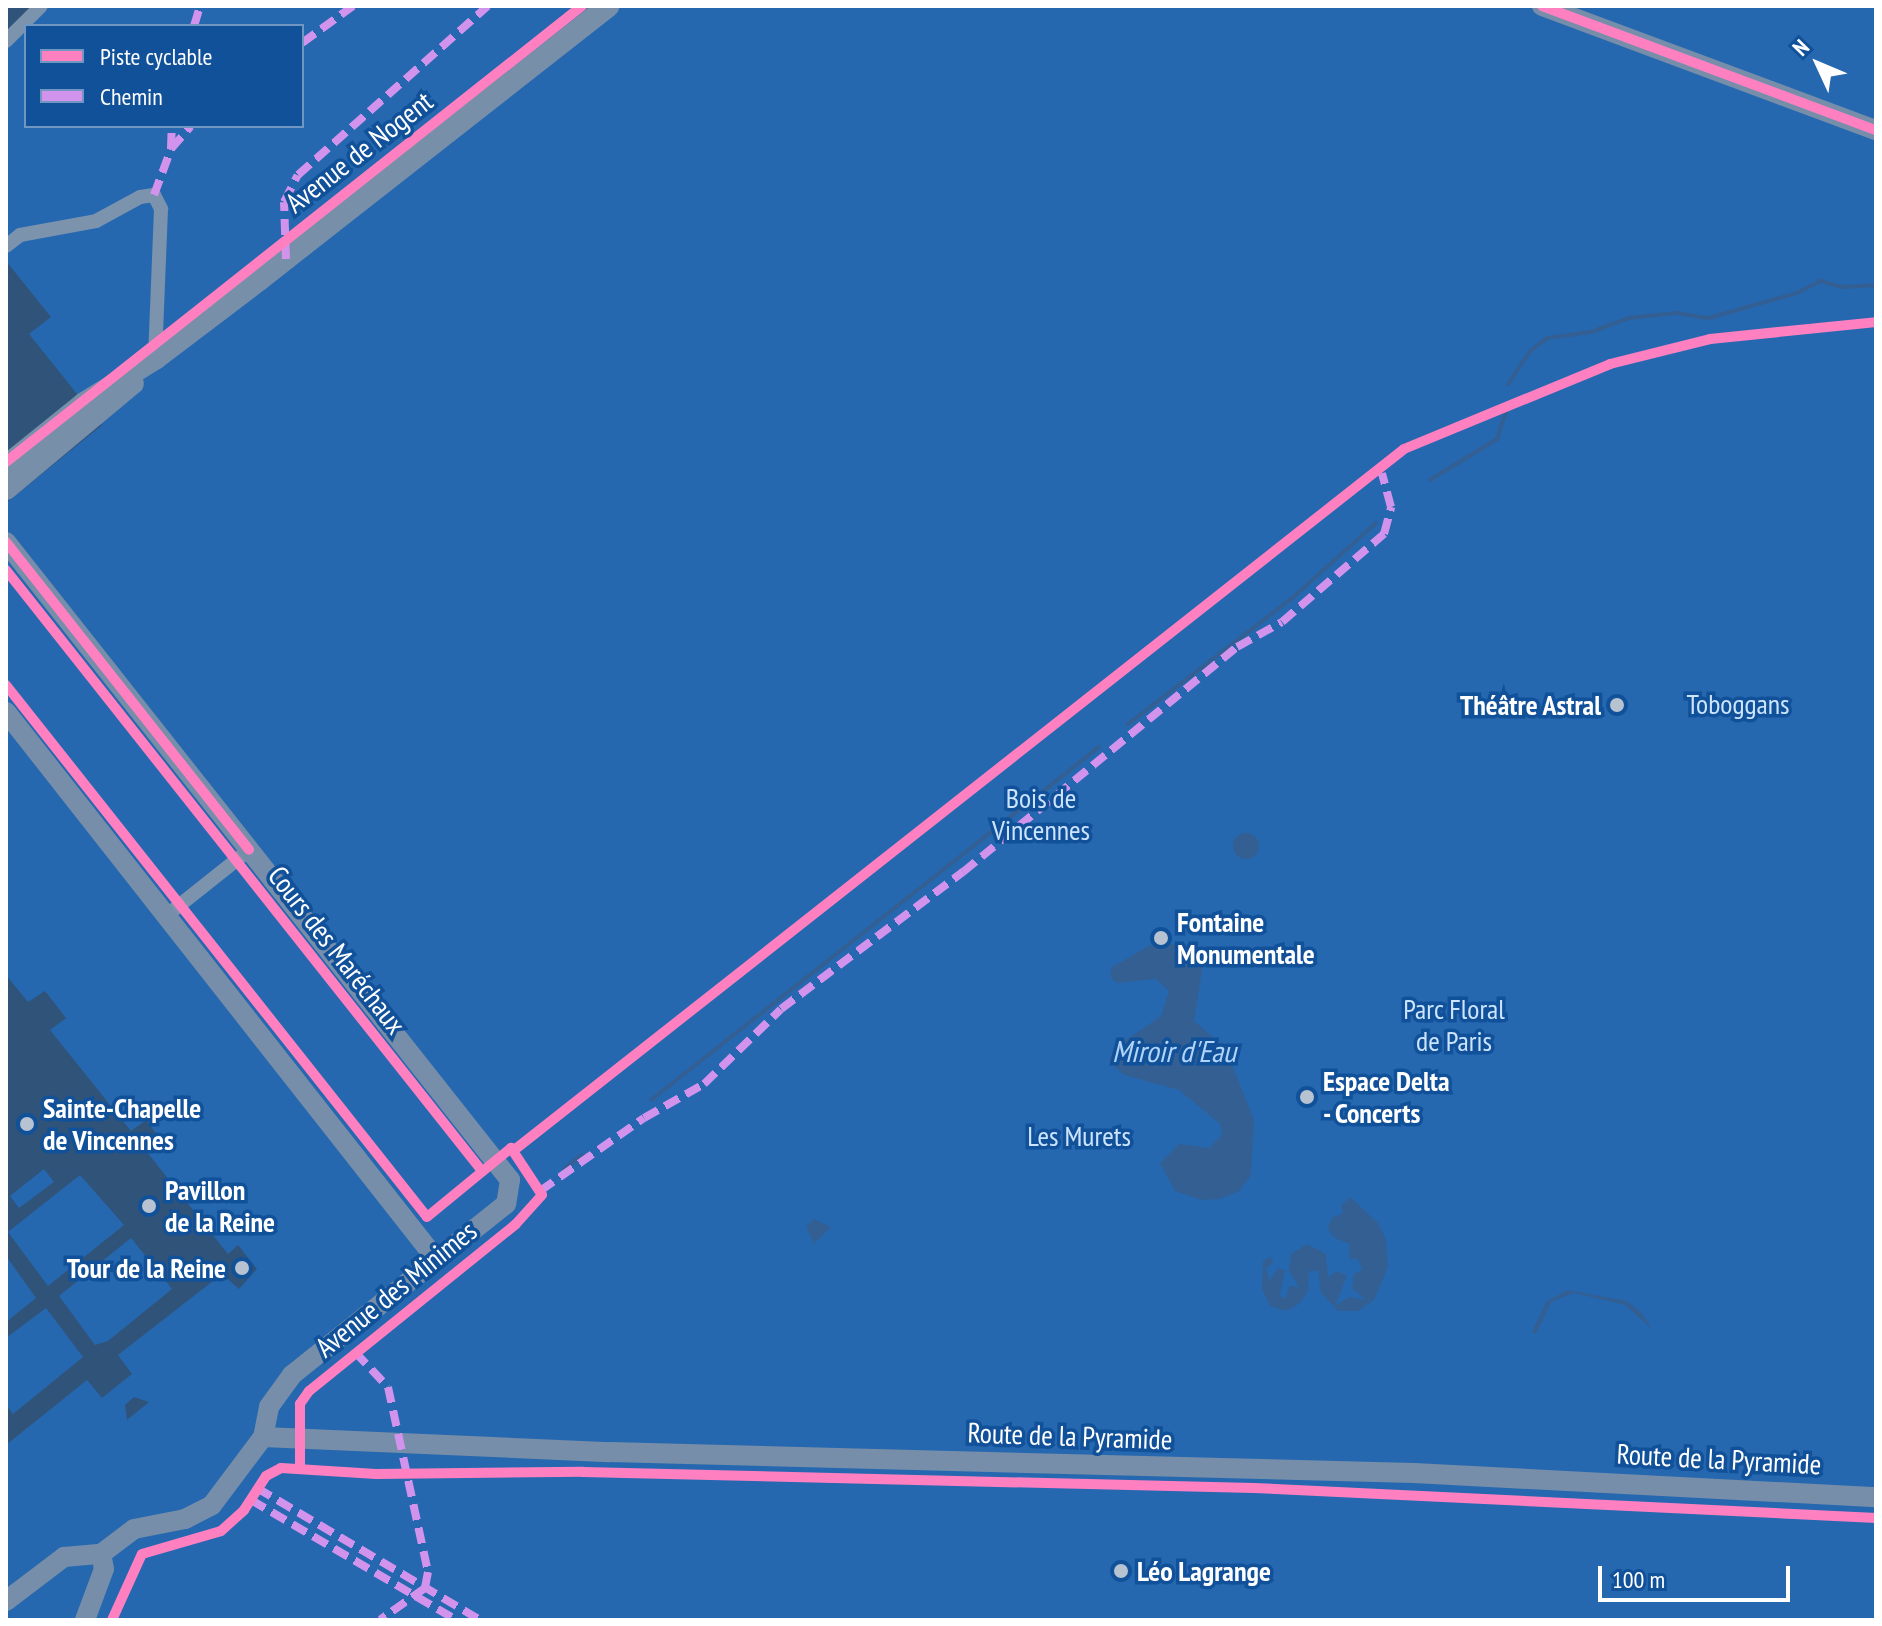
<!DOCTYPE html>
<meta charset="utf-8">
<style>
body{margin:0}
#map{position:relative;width:1882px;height:1626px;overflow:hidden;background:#30537a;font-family:"PT Sans Narrow",sans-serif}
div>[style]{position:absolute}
.green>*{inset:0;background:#2668b0}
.water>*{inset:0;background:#335f93}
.round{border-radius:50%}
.stream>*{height:4px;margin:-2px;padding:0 2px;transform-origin:2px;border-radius:2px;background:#335f93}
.street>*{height:14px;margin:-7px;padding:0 7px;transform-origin:7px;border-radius:7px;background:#7b93ad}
.secondary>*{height:20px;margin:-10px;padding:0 10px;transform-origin:10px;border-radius:10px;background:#768ea9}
.primary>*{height:22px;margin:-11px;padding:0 11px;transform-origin:11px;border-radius:11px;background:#788faa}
.quiet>*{height:8px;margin-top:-4px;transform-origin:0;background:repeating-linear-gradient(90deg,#d193ec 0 16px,transparent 0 24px)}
.cycleway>*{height:10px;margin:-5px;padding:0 5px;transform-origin:5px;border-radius:5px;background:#ff80c0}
.dots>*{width:22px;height:22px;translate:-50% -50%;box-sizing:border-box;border:4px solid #11519a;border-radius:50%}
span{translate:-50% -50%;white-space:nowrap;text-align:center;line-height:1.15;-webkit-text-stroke:7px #11519a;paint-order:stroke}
.street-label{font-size:28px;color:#fff}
.park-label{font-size:28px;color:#cce4fe}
.poi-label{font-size:28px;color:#fff;font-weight:700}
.right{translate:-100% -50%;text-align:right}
.left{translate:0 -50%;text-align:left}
.water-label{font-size:30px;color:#b1d4fa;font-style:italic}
.frame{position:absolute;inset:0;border:8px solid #fff;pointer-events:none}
.legend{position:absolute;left:24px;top:24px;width:280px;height:104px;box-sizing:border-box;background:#11519a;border:2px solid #7097c2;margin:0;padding:10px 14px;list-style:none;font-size:24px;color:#fff}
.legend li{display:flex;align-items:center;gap:16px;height:40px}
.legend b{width:40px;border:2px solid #7097c2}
.north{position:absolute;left:1778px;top:24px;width:80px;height:80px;-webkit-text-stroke:6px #11519a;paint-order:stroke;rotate:314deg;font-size:22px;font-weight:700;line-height:32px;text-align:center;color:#fff}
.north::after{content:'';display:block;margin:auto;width:28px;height:36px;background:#fff;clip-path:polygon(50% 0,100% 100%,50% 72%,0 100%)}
.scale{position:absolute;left:1598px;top:1566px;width:192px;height:36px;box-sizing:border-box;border:4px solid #fff;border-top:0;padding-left:10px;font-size:24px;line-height:28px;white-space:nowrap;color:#fff;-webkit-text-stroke:6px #11519a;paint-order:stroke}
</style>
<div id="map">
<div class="green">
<i style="clip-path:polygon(evenodd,50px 6px,1876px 6px,1876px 1620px,6px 1620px,6px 1445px,87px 1380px,102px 1398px,132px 1374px,118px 1355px,222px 1274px,239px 1289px,257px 1269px,238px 1245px,228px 1254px,147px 1152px,161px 1140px,146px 1120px,131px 1131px,50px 1030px,66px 1018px,45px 991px,28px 1002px,6px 975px,6px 503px,102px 425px,29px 334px,51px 317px,6px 261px,6px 49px,26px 30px,26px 126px,302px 126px,302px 26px,30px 26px,50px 6px,134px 1397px,149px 1402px,127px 1420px,125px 1405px,134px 1397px)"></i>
<i style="clip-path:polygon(44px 1169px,54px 1182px,19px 1208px,10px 1196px)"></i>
<i style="clip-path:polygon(80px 1175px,124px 1225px,48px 1286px,8px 1232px)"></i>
<i style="clip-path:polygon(131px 1238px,172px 1289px,108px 1341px,95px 1345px,59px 1296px)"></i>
<i style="clip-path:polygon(6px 1256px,36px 1298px,6px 1322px)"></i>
<i style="clip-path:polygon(46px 1308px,83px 1357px,13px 1414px,6px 1405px,6px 1338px)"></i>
</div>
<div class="water">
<i class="round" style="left:1233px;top:833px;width:26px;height:26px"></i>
<i style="clip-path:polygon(1178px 944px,1205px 952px,1194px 1021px,1225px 1047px,1254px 1120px,1251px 1175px,1239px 1191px,1220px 1199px,1202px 1200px,1175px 1191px,1160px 1163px,1179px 1144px,1209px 1148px,1222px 1135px,1220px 1124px,1179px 1090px,1124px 1075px,1109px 1061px,1114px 1048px,1161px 1016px,1169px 991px,1156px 979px,1116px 983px,1110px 976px,1112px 967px,1151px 945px)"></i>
<i style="clip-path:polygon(1350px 1197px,1378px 1223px,1386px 1240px,1388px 1267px,1374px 1300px,1358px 1311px,1338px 1311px,1321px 1293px,1318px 1271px,1309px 1271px,1308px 1292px,1299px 1304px,1286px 1311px,1270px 1306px,1262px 1288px,1263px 1261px,1270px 1257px,1274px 1261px,1266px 1269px,1270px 1280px,1278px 1268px,1285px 1270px,1280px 1296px,1285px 1299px,1289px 1286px,1299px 1287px,1289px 1271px,1291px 1254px,1307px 1244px,1326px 1254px,1328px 1277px,1337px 1271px,1347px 1276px,1335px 1306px,1349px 1297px,1366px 1300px,1352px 1288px,1354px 1274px,1362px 1269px,1358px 1259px,1349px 1259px,1349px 1244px,1333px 1237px,1328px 1227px,1332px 1218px,1343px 1213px,1341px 1206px)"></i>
<i style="clip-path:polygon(814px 1219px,831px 1227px,814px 1244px,806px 1226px)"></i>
<i style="clip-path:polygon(1568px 1290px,1626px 1301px,1642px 1313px,1652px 1329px,1625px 1305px,1574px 1293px,1551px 1302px,1536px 1334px,1532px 1332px,1547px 1301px)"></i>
</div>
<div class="stream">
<i style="left:1508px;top:384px;width:40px;rotate:-56deg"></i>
<i style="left:1530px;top:351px;width:21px;rotate:-37deg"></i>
<i style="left:1547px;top:338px;width:44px;rotate:-7.8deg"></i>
<i style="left:1591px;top:332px;width:40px;rotate:-20.2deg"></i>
<i style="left:1629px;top:318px;width:47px;rotate:-6.1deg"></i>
<i style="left:1676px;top:313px;width:33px;rotate:9deg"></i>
<i style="left:1709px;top:318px;width:91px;rotate:-15.9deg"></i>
<i style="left:1797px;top:293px;width:27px;rotate:-27deg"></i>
<i style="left:1821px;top:281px;width:21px;rotate:17deg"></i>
<i style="left:1841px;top:287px;width:35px;rotate:-3deg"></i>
<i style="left:1430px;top:480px;width:79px;rotate:-31.5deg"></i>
<i style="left:1497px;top:439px;width:29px;rotate:-72deg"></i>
<i style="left:1128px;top:724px;width:205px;rotate:-37.5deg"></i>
<i style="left:1291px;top:599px;width:114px;rotate:-41.8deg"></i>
<i style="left:651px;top:1100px;width:570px;rotate:-38.24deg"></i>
<i style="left:564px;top:1169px;width:23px;rotate:-38deg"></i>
</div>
<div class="street">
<i style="left:6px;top:41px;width:49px;rotate:-45deg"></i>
<i style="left:6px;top:246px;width:18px;rotate:-38deg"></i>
<i style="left:20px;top:235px;width:77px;rotate:-10.4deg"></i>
<i style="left:96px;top:221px;width:50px;rotate:-28.6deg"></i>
<i style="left:140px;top:197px;width:14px;rotate:-8deg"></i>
<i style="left:154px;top:195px;width:16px;rotate:63deg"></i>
<i style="left:161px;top:209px;width:150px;rotate:92.3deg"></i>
<i style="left:166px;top:916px;width:106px;rotate:-38.5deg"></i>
</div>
<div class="secondary">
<i style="left:1542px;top:6px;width:356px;rotate:20.4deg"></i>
<i style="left:6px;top:542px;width:813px;rotate:51.69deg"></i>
<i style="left:510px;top:1180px;width:24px;rotate:99deg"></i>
<i style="left:506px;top:1204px;width:274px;rotate:141.4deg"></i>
<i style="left:292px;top:1375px;width:39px;rotate:126deg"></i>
<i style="left:269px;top:1407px;width:31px;rotate:101deg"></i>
<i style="left:6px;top:712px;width:696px;rotate:51.83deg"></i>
<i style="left:263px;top:1437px;width:347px;rotate:2.5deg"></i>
<i style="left:610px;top:1452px;width:804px;rotate:1.5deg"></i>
<i style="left:1414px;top:1473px;width:463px;rotate:3deg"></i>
<i style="left:101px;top:1554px;width:41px;rotate:-37.1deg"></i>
<i style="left:134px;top:1529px;width:52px;rotate:-11.1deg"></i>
<i style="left:185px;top:1519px;width:30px;rotate:-27deg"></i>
<i style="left:212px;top:1505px;width:85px;rotate:-53.1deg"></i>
<i style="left:6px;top:1601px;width:73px;rotate:-37.2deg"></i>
<i style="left:64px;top:1557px;width:37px;rotate:-5deg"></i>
<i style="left:85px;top:1620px;width:54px;rotate:-69.6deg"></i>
<i style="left:104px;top:1569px;width:15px;rotate:-101deg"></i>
</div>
<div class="primary">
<i style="left:6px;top:466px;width:100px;rotate:-38.9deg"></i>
<i style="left:84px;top:403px;width:84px;rotate:-31.8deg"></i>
<i style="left:155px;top:359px;width:131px;rotate:-37.2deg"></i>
<i style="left:259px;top:280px;width:444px;rotate:-38.1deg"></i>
<i style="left:6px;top:489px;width:165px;rotate:-39.8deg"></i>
</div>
<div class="quiet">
<i style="left:194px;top:26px;width:21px;rotate:-73deg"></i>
<i style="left:302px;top:43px;width:63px;rotate:-36deg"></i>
<i style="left:171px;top:149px;width:30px;rotate:-49deg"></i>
<i style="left:154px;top:195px;width:49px;rotate:-69.7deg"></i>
<i style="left:171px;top:149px;width:23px;rotate:-88deg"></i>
<i style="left:286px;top:259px;width:57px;rotate:-92deg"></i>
<i style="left:284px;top:202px;width:30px;rotate:-63deg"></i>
<i style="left:298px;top:175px;width:254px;rotate:-41.7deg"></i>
<i style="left:540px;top:1191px;width:127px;rotate:-35.1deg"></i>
<i style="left:644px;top:1118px;width:69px;rotate:-29.5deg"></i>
<i style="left:704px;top:1084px;width:107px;rotate:-44.2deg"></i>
<i style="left:781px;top:1009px;width:228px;rotate:-37deg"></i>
<i style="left:963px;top:872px;width:355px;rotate:-39.4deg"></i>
<i style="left:1237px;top:647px;width:51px;rotate:-29.1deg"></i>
<i style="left:1282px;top:622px;width:135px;rotate:-40.8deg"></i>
<i style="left:1384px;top:534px;width:28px;rotate:-75deg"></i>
<i style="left:1391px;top:507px;width:35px;rotate:-105deg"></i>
<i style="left:1382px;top:473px;width:8px;rotate:-140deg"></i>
<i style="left:355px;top:1352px;width:48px;rotate:46.7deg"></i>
<i style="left:388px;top:1387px;width:189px;rotate:77.8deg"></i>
<i style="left:428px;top:1572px;width:16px;rotate:101deg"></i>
<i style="left:425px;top:1588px;width:55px;rotate:144.6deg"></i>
<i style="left:257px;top:1488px;width:259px;rotate:30.6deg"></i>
<i style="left:251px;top:1500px;width:238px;rotate:30.3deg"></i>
</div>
<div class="cycleway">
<i style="left:1542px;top:6px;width:356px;rotate:20.4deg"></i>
<i style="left:6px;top:462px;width:735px;rotate:-38.37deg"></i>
<i style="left:6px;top:542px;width:392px;rotate:51.7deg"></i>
<i style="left:6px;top:570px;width:767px;rotate:51.62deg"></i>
<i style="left:6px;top:685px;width:678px;rotate:51.64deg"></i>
<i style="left:427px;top:1217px;width:109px;rotate:-39.4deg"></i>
<i style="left:511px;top:1148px;width:56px;rotate:56.6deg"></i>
<i style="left:542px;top:1195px;width:39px;rotate:132deg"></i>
<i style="left:516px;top:1224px;width:266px;rotate:141.1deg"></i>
<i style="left:309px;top:1391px;width:16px;rotate:125deg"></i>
<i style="left:300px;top:1404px;width:63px;rotate:90deg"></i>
<i style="left:513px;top:1151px;width:1134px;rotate:-38.23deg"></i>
<i style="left:1404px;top:449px;width:223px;rotate:-22.4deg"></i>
<i style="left:1610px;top:364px;width:103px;rotate:-14deg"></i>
<i style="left:1710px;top:339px;width:167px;rotate:-5.8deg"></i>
<i style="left:112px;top:1620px;width:72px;rotate:-65.6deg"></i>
<i style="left:142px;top:1554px;width:82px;rotate:-16.2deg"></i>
<i style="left:221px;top:1531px;width:31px;rotate:-42deg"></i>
<i style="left:244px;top:1510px;width:40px;rotate:-57.1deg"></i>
<i style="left:266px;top:1476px;width:17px;rotate:-28deg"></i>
<i style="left:281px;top:1468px;width:95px;rotate:3.6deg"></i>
<i style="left:376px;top:1474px;width:207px;rotate:-0.6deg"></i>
<i style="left:583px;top:1472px;width:671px;rotate:1.37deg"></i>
<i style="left:1254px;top:1488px;width:623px;rotate:2.76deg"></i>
</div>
<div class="dots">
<i style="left:1617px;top:705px;background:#b7c3d0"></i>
<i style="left:1161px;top:938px;background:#b7c3d0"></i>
<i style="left:1307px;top:1097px;background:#b7c3d0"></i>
<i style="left:27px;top:1124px;background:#b7c3d0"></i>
<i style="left:149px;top:1206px;background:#b7c3d0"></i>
<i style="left:242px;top:1268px;background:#b7c3d0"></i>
<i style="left:1121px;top:1571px;background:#b7c3d0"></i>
</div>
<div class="street-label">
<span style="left:359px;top:152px;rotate:-38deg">Avenue de Nogent</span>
<span style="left:337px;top:950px;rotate:52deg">Cours des Maréchaux</span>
<span style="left:396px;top:1289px;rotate:-39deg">Avenue des Minimes</span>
<span style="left:1070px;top:1436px;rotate:2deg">Route de la Pyramide</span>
<span style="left:1719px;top:1459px;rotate:3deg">Route de la Pyramide</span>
</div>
<div class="park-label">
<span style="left:1738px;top:704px">Toboggans</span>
<span style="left:1041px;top:814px">Bois de<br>Vincennes</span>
<span style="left:1454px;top:1025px">Parc Floral<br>de Paris</span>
<span style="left:1079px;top:1136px">Les Murets</span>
</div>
<div class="poi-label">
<span class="right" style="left:1601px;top:705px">Théâtre Astral</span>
<span class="left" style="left:1177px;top:938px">Fontaine<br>Monumentale</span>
<span class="left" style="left:1323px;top:1097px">Espace Delta<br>- Concerts</span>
<span class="left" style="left:43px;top:1124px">Sainte-Chapelle<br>de Vincennes</span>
<span class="left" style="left:165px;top:1206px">Pavillon<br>de la Reine</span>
<span class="right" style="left:226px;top:1268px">Tour de la Reine</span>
<span class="left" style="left:1137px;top:1571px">Léo Lagrange</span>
</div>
<div class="water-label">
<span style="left:1174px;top:1051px">Miroir d'Eau</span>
</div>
<div class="frame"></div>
<ul class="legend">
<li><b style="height:10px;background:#ff80c0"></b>Piste cyclable</li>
<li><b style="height:10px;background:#d193ec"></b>Chemin</li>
</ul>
<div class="north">N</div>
<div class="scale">100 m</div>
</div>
